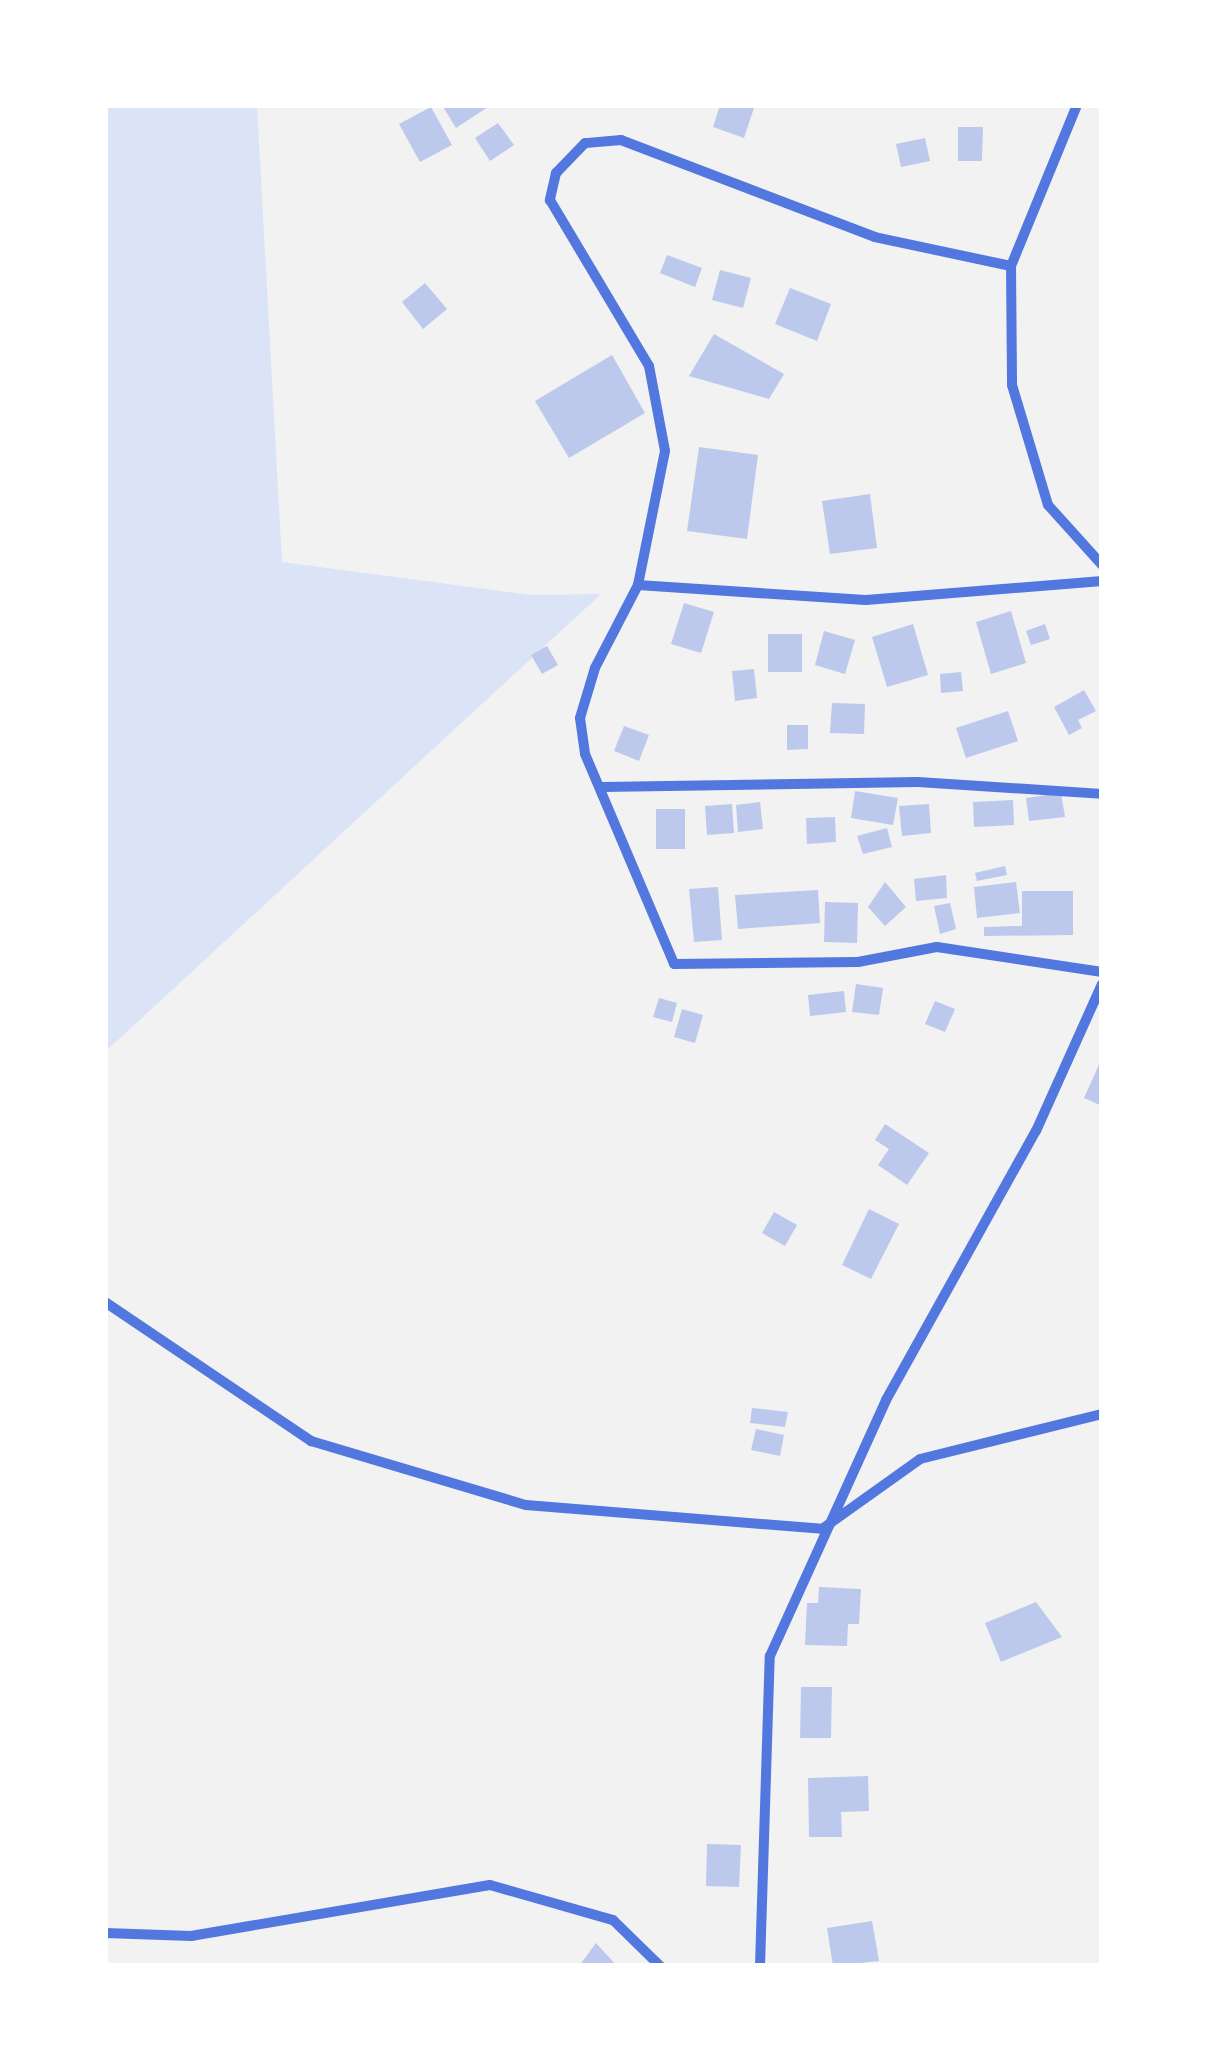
<!DOCTYPE html>
<style>
body{margin:0}
#map{position:relative;width:1207px;height:2071px;overflow:hidden;background:#f2f2f2;font-family:Signika,sans-serif}
div>[style]{position:absolute}
.green>*{inset:0;background:#dbe4f7}
.building>*{inset:0;background:#bdc9ec}
.minor>*{height:10px;margin:-5px;padding:0 5px;transform-origin:5px;border-radius:5px;background:#5277de}
span{translate:-50% -50%;white-space:nowrap;text-align:center;line-height:1.15;-webkit-text-stroke:8px #fff;paint-order:stroke}
.frame{position:absolute;inset:0;border:108px solid #fff;pointer-events:none}
</style>
<div id="map">
<div class="green">
<i style="clip-path:polygon(105px 105px,257px 105px,282px 562px,531px 595px,601px 594px,105px 1052px)"></i>
</div>
<div class="building">
<i style="clip-path:polygon(442px 105px,491px 105px,456px 128px)"></i>
<i style="clip-path:polygon(720px 105px,755px 105px,744px 138px,713px 127px)"></i>
<i style="clip-path:polygon(431px 107px,452px 145px,420px 162px,399px 124px)"></i>
<i style="clip-path:polygon(498px 123px,514px 145px,490px 161px,475px 138px)"></i>
<i style="clip-path:polygon(958px 127px,983px 127px,982px 161px,958px 161px)"></i>
<i style="clip-path:polygon(925px 138px,930px 161px,901px 167px,896px 144px)"></i>
<i style="clip-path:polygon(667px 255px,702px 268px,695px 287px,660px 273px)"></i>
<i style="clip-path:polygon(720px 270px,751px 278px,743px 308px,712px 300px)"></i>
<i style="clip-path:polygon(425px 283px,447px 309px,423px 329px,402px 302px)"></i>
<i style="clip-path:polygon(790px 288px,831px 304px,817px 341px,775px 324px)"></i>
<i style="clip-path:polygon(714px 334px,784px 374px,769px 399px,689px 376px)"></i>
<i style="clip-path:polygon(612px 355px,645px 413px,569px 458px,535px 401px)"></i>
<i style="clip-path:polygon(699px 447px,758px 455px,747px 539px,687px 531px)"></i>
<i style="clip-path:polygon(870px 494px,877px 548px,830px 554px,822px 501px)"></i>
<i style="clip-path:polygon(684px 603px,714px 612px,701px 653px,671px 644px)"></i>
<i style="clip-path:polygon(1011px 611px,1026px 663px,991px 674px,976px 622px)"></i>
<i style="clip-path:polygon(913px 624px,928px 675px,887px 687px,872px 637px)"></i>
<i style="clip-path:polygon(1045px 624px,1050px 639px,1031px 645px,1026px 631px)"></i>
<i style="clip-path:polygon(824px 631px,855px 640px,845px 674px,815px 665px)"></i>
<i style="clip-path:polygon(768px 634px,802px 634px,802px 672px,768px 672px)"></i>
<i style="clip-path:polygon(547px 646px,558px 665px,542px 674px,531px 655px)"></i>
<i style="clip-path:polygon(754px 669px,757px 698px,735px 701px,732px 671px)"></i>
<i style="clip-path:polygon(961px 672px,963px 691px,941px 693px,940px 674px)"></i>
<i style="clip-path:polygon(1084px 690px,1096px 711px,1078px 720px,1082px 728px,1069px 735px,1054px 707px)"></i>
<i style="clip-path:polygon(832px 703px,865px 704px,864px 734px,830px 733px)"></i>
<i style="clip-path:polygon(1008px 711px,1018px 741px,966px 758px,956px 728px)"></i>
<i style="clip-path:polygon(787px 725px,808px 725px,808px 749px,787px 750px)"></i>
<i style="clip-path:polygon(624px 726px,649px 735px,639px 761px,614px 751px)"></i>
<i style="clip-path:polygon(855px 791px,898px 798px,893px 825px,851px 818px)"></i>
<i style="clip-path:polygon(1061px 793px,1065px 817px,1029px 821px,1026px 798px)"></i>
<i style="clip-path:polygon(1013px 800px,1014px 825px,974px 827px,973px 802px)"></i>
<i style="clip-path:polygon(760px 802px,763px 829px,738px 832px,736px 805px)"></i>
<i style="clip-path:polygon(732px 804px,734px 833px,707px 835px,705px 806px)"></i>
<i style="clip-path:polygon(929px 804px,931px 833px,902px 836px,899px 806px)"></i>
<i style="clip-path:polygon(656px 809px,685px 809px,685px 849px,656px 849px)"></i>
<i style="clip-path:polygon(835px 817px,836px 842px,807px 844px,806px 818px)"></i>
<i style="clip-path:polygon(887px 828px,892px 847px,863px 854px,857px 836px)"></i>
<i style="clip-path:polygon(1005px 866px,1007px 875px,977px 881px,975px 873px)"></i>
<i style="clip-path:polygon(946px 875px,947px 898px,916px 901px,914px 879px)"></i>
<i style="clip-path:polygon(885px 882px,906px 907px,885px 926px,868px 907px)"></i>
<i style="clip-path:polygon(1016px 882px,1020px 913px,977px 918px,974px 887px)"></i>
<i style="clip-path:polygon(718px 887px,722px 940px,694px 942px,689px 889px)"></i>
<i style="clip-path:polygon(818px 890px,820px 923px,738px 929px,735px 895px)"></i>
<i style="clip-path:polygon(1022px 891px,1073px 891px,1073px 935px,984px 936px,984px 927px,1022px 926px)"></i>
<i style="clip-path:polygon(825px 902px,858px 903px,857px 943px,824px 942px)"></i>
<i style="clip-path:polygon(950px 903px,956px 929px,940px 934px,934px 906px)"></i>
<i style="clip-path:polygon(856px 984px,883px 988px,879px 1015px,852px 1012px)"></i>
<i style="clip-path:polygon(844px 991px,846px 1012px,810px 1016px,808px 995px)"></i>
<i style="clip-path:polygon(659px 998px,677px 1003px,672px 1022px,653px 1017px)"></i>
<i style="clip-path:polygon(935px 1001px,955px 1009px,945px 1032px,925px 1024px)"></i>
<i style="clip-path:polygon(682px 1009px,703px 1015px,695px 1043px,674px 1037px)"></i>
<i style="clip-path:polygon(1102px 1058px,1102px 1106px,1084px 1098px)"></i>
<i style="clip-path:polygon(885px 1124px,929px 1153px,907px 1185px,878px 1165px,889px 1149px,875px 1140px)"></i>
<i style="clip-path:polygon(869px 1209px,899px 1224px,871px 1279px,842px 1265px)"></i>
<i style="clip-path:polygon(774px 1212px,797px 1225px,785px 1246px,762px 1233px)"></i>
<i style="clip-path:polygon(752px 1408px,788px 1412px,785px 1427px,750px 1423px)"></i>
<i style="clip-path:polygon(756px 1429px,784px 1435px,780px 1456px,751px 1450px)"></i>
<i style="clip-path:polygon(819px 1587px,861px 1589px,859px 1624px,848px 1624px,847px 1646px,805px 1645px,807px 1603px,818px 1603px)"></i>
<i style="clip-path:polygon(1036px 1602px,1062px 1637px,1001px 1662px,985px 1623px)"></i>
<i style="clip-path:polygon(801px 1687px,832px 1687px,831px 1738px,800px 1738px)"></i>
<i style="clip-path:polygon(868px 1776px,869px 1811px,841px 1812px,842px 1837px,809px 1837px,808px 1778px)"></i>
<i style="clip-path:polygon(707px 1844px,741px 1845px,739px 1887px,706px 1886px)"></i>
<i style="clip-path:polygon(872px 1921px,879px 1961px,833px 1966px,827px 1928px)"></i>
<i style="clip-path:polygon(596px 1943px,617px 1966px,579px 1966px)"></i>
</div>
<div class="minor">
<i style="left:1077px;top:105px;width:174px;rotate:112.3deg"></i>
<i style="left:1011px;top:266px;width:119px;rotate:89.5deg"></i>
<i style="left:1012px;top:385px;width:125px;rotate:73.3deg"></i>
<i style="left:1048px;top:505px;width:81px;rotate:48deg"></i>
<i style="left:1011px;top:266px;width:139px;rotate:-168deg"></i>
<i style="left:875px;top:237px;width:272px;rotate:-159.1deg"></i>
<i style="left:621px;top:140px;width:36px;rotate:175deg"></i>
<i style="left:585px;top:143px;width:42px;rotate:134deg"></i>
<i style="left:556px;top:173px;width:28px;rotate:103deg"></i>
<i style="left:550px;top:200px;width:193px;rotate:59.2deg"></i>
<i style="left:649px;top:366px;width:86px;rotate:79.3deg"></i>
<i style="left:665px;top:451px;width:137px;rotate:101.4deg"></i>
<i style="left:638px;top:585px;width:93px;rotate:117.4deg"></i>
<i style="left:595px;top:668px;width:52px;rotate:106.7deg"></i>
<i style="left:580px;top:718px;width:36px;rotate:82deg"></i>
<i style="left:585px;top:754px;width:228px;rotate:67deg"></i>
<i style="left:674px;top:964px;width:184px;rotate:-0.6deg"></i>
<i style="left:858px;top:962px;width:80px;rotate:-10.8deg"></i>
<i style="left:937px;top:947px;width:167px;rotate:8.6deg"></i>
<i style="left:638px;top:585px;width:228px;rotate:3.8deg"></i>
<i style="left:866px;top:600px;width:237px;rotate:-4.6deg"></i>
<i style="left:602px;top:787px;width:316px;rotate:-0.9deg"></i>
<i style="left:918px;top:782px;width:184px;rotate:3.7deg"></i>
<i style="left:105px;top:1302px;width:249px;rotate:34deg"></i>
<i style="left:311px;top:1441px;width:224px;rotate:16.6deg"></i>
<i style="left:526px;top:1505px;width:297px;rotate:4.6deg"></i>
<i style="left:822px;top:1529px;width:120px;rotate:-35.5deg"></i>
<i style="left:920px;top:1459px;width:187px;rotate:-13.9deg"></i>
<i style="left:105px;top:1933px;width:86px;rotate:2deg"></i>
<i style="left:191px;top:1936px;width:303px;rotate:-9.7deg"></i>
<i style="left:490px;top:1885px;width:128px;rotate:15.9deg"></i>
<i style="left:613px;top:1920px;width:66px;rotate:44.4deg"></i>
<i style="left:760px;top:1966px;width:310px;rotate:-88.2deg"></i>
<i style="left:770px;top:1656px;width:281px;rotate:-65.6deg"></i>
<i style="left:886px;top:1400px;width:308px;rotate:-60.9deg"></i>
<i style="left:1036px;top:1131px;width:161px;rotate:-65.8deg"></i>
</div>
<div class="frame"></div>
</div>
